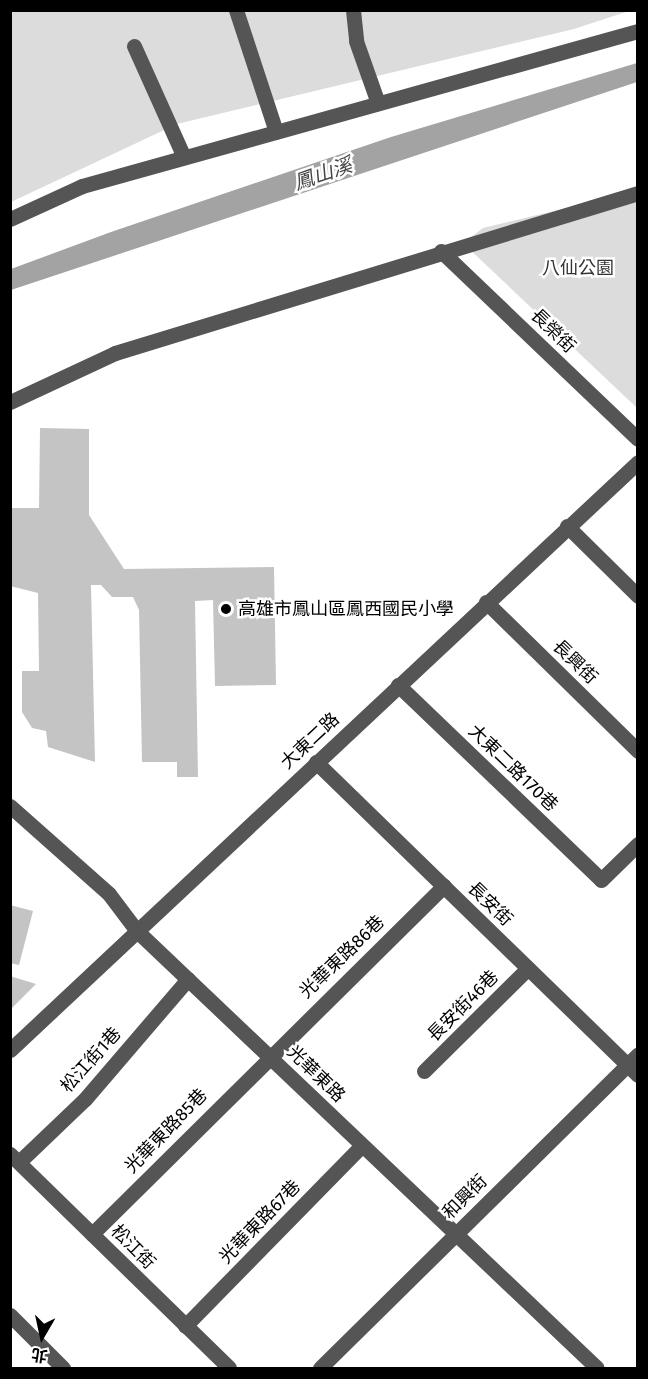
<!DOCTYPE html>
<meta charset="utf-8">
<style>
body{margin:0}
#map{position:relative;width:648px;height:1379px;overflow:hidden;background:#fff;font-family:"Fira Sans","Noto Sans TC",sans-serif}
div>[style]{position:absolute}
.green>*{inset:0;background:#dcdcdc}
.water>*{inset:0;background:#a3a3a3}
.building>*{inset:0;background:#c4c4c4}
.minor>*{height:15px;margin:-7.5px;padding:0 7.5px;transform-origin:7.5px;border-radius:7.5px;background:#555}
.dots>*{width:16px;height:16px;translate:-50% -50%;box-sizing:border-box;border:3px solid #fff;border-radius:50%}
span{translate:-50% -50%;white-space:nowrap;text-align:center;line-height:1.15;-webkit-text-stroke:5px #fff;paint-order:stroke}
.park-label{font-size:18px;color:#333}
.street-label{font-size:18px;color:#000}
.poi-label{font-size:18px;color:#000}
.left{translate:0 -50%;text-align:left}
.water-label{font-size:20px;color:#444;font-style:italic}
.frame{position:absolute;inset:0;border:12px solid #000;pointer-events:none}
.north{position:absolute;left:12px;top:1307px;width:60px;height:60px;-webkit-text-stroke:4px #fff;paint-order:stroke;rotate:189deg;font-size:16px;font-weight:700;line-height:24px;text-align:center;color:#000}
.north::after{content:'';display:block;margin:auto;width:21px;height:27px;background:#000;clip-path:polygon(50% 0,100% 100%,50% 72%,0 100%)}
</style>
<div id="map">
<div class="green">
<i style="clip-path:polygon(10px 11px,629px 11px,574px 29px,177px 124px,11px 202px)"></i>
<i style="clip-path:polygon(637px 191px,637px 408px,463px 243px,483px 228px)"></i>
</div>
<div class="water">
<i style="clip-path:polygon(637px 63px,637px 82px,11px 290px,11px 269px,111px 232px,391px 137px)"></i>
</div>
<div class="building">
<i style="clip-path:polygon(40px 428px,89px 429px,89px 515px,124px 569px,274px 567px,276px 685px,215px 686px,213px 600px,195px 601px,198px 777px,177px 777px,177px 762px,142px 762px,139px 610px,133px 597px,112px 597px,101px 585px,91px 585px,95px 762px,48px 747px,46px 731px,32px 728px,22px 712px,22px 671px,39px 671px,38px 593px,10px 586px,10px 508px,39px 508px)"></i>
<i style="clip-path:polygon(10px 905px,33px 911px,19px 965px,10px 963px)"></i>
<i style="clip-path:polygon(10px 976px,36px 984px,10px 1010px)"></i>
</div>
<div class="minor">
<i style="left:236px;top:10px;width:128px;rotate:71.8deg"></i>
<i style="left:353px;top:10px;width:31px;rotate:84deg"></i>
<i style="left:356px;top:41px;width:66px;rotate:70.5deg"></i>
<i style="left:134px;top:46px;width:122px;rotate:65.8deg"></i>
<i style="left:10px;top:219px;width:79px;rotate:-24.6deg"></i>
<i style="left:82px;top:186px;width:577px;rotate:-15.58deg"></i>
<i style="left:441px;top:251px;width:272px;rotate:43.7deg"></i>
<i style="left:10px;top:402px;width:116px;rotate:-25deg"></i>
<i style="left:115px;top:353px;width:547px;rotate:-17.01deg"></i>
<i style="left:567px;top:526px;width:100px;rotate:44.6deg"></i>
<i style="left:486px;top:602px;width:213px;rotate:44.4deg"></i>
<i style="left:398px;top:685px;width:281px;rotate:43.8deg"></i>
<i style="left:601px;top:880px;width:52px;rotate:-44.2deg"></i>
<i style="left:316px;top:762px;width:449px;rotate:44.2deg"></i>
<i style="left:10px;top:806px;width:132px;rotate:41.6deg"></i>
<i style="left:109px;top:894px;width:46px;rotate:52.9deg"></i>
<i style="left:137px;top:931px;width:634px;rotate:43.53deg"></i>
<i style="left:10px;top:1050px;width:860px;rotate:-43.12deg"></i>
<i style="left:424px;top:1071px;width:146px;rotate:-44.7deg"></i>
<i style="left:10px;top:1154px;width:306px;rotate:44.3deg"></i>
<i style="left:19px;top:1162px;width:91px;rotate:-43.7deg"></i>
<i style="left:85px;top:1099px;width:158px;rotate:-49.4deg"></i>
<i style="left:92px;top:1234px;width:495px;rotate:-44.7deg"></i>
<i style="left:10px;top:1315px;width:75px;rotate:45deg"></i>
<i style="left:185px;top:1326px;width:253px;rotate:-45.6deg"></i>
<i style="left:320px;top:1368px;width:447px;rotate:-44.6deg"></i>
</div>
<div class="dots">
<i style="left:226px;top:609px;background:#000"></i>
</div>
<div class="park-label">
<span style="left:578px;top:268px">八仙公園</span>
</div>
<div class="street-label">
<span style="left:553px;top:331px;rotate:44deg">長榮街</span>
<span style="left:575px;top:662px;rotate:44deg">長興街</span>
<span style="left:310px;top:741px;rotate:-43deg">大東二路</span>
<span style="left:513px;top:768px;rotate:44deg">大東二路170巷</span>
<span style="left:490px;top:904px;rotate:44deg">長安街</span>
<span style="left:342px;top:957px;rotate:-44deg">光華東路86巷</span>
<span style="left:463px;top:1006px;rotate:-45deg">長安街46巷</span>
<span style="left:91px;top:1060px;rotate:-48deg">松江街1巷</span>
<span style="left:316px;top:1074px;rotate:44deg">光華東路</span>
<span style="left:166px;top:1131px;rotate:-46deg">光華東路85巷</span>
<span style="left:465px;top:1197px;rotate:-45deg">和興街</span>
<span style="left:260px;top:1222px;rotate:-46deg">光華東路67巷</span>
<span style="left:133px;top:1247px;rotate:45deg">松江街</span>
</div>
<div class="poi-label">
<span class="left" style="left:238px;top:609px">高雄市鳳山區鳳西國民小學</span>
</div>
<div class="water-label">
<span style="left:323px;top:174px;rotate:-19deg">鳳山溪</span>
</div>
<div class="frame"></div>
<div class="north">北</div>
</div>
